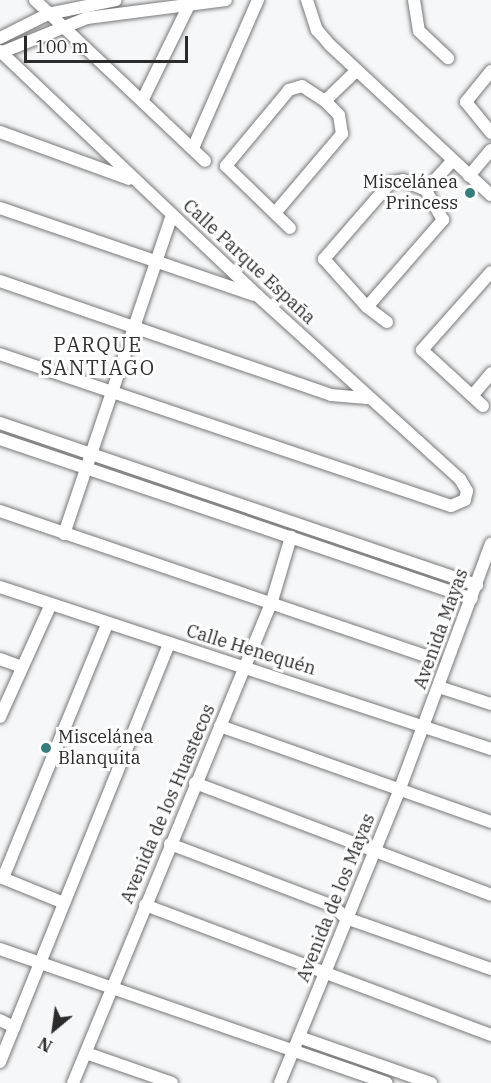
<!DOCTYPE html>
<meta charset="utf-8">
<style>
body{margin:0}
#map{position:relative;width:491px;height:1083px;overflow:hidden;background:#f6f7f8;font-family:"IBM Plex Serif",serif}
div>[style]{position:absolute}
.roads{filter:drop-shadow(0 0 2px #787879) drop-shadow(0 0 2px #787879)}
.minor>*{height:12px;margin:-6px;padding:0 6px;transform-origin:6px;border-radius:6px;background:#fff}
.dots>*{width:16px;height:16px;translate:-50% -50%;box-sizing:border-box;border:3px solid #fff;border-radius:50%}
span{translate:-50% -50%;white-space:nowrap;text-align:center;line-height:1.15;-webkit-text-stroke:6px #fff;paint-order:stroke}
.poi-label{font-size:18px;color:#2b2b2b}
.right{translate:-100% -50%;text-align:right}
.left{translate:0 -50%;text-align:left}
.street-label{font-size:18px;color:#2b2b2b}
.neighbourhood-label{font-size:20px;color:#303031;letter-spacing:1.5px}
.north{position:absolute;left:24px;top:999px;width:60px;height:60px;-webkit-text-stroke:4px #fff;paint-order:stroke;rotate:209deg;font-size:16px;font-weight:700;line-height:24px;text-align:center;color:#2b2b2b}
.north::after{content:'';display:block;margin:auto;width:21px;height:27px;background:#2b2b2b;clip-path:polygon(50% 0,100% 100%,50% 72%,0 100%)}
.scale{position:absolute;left:24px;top:36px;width:164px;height:27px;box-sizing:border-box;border:3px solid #2b2b2b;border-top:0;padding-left:8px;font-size:18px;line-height:21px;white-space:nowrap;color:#2b2b2b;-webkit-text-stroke:4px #fff;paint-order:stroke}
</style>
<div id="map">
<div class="roads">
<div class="minor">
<i style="left:35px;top:0;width:234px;rotate:43.4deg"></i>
<i style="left:307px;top:0;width:32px;rotate:72deg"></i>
<i style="left:317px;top:30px;width:20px;rotate:49deg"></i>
<i style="left:330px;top:45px;width:220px;rotate:43deg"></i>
<i style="left:414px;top:0;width:31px;rotate:81deg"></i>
<i style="left:419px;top:31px;width:40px;rotate:43deg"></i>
<i style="left:0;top:38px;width:54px;rotate:-26.6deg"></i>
<i style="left:48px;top:14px;width:69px;rotate:-11.6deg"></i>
<i style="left:0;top:51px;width:356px;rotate:43.5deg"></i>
<i style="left:258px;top:296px;width:273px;rotate:42.2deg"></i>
<i style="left:460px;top:479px;width:14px;rotate:60deg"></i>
<i style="left:467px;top:491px;width:9px;rotate:103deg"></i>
<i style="left:465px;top:500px;width:15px;rotate:157deg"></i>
<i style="left:451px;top:506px;width:476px;rotate:-161.4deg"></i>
<i style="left:0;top:53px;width:94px;rotate:-21.9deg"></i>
<i style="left:87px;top:18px;width:140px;rotate:-7.4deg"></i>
<i style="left:491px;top:71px;width:40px;rotate:129deg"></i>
<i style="left:466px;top:102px;width:40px;rotate:51deg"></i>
<i style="left:142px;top:101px;width:111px;rotate:-63.9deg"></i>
<i style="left:325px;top:101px;width:43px;rotate:-44.1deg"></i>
<i style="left:0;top:132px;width:137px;rotate:20deg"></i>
<i style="left:193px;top:148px;width:162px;rotate:-66.3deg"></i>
<i style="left:469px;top:176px;width:34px;rotate:-50deg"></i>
<i style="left:426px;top:190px;width:39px;rotate:-48deg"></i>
<i style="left:0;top:208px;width:268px;rotate:18.9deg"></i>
<i style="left:275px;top:213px;width:104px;rotate:-49.7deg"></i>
<i style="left:342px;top:134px;width:19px;rotate:-99deg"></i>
<i style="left:339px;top:115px;width:20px;rotate:-135deg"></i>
<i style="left:325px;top:101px;width:27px;rotate:-147deg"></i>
<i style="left:302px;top:86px;width:14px;rotate:163deg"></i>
<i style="left:289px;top:90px;width:99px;rotate:129.7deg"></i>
<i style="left:226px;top:166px;width:89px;rotate:44.1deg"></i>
<i style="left:0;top:281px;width:350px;rotate:19deg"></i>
<i style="left:331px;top:395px;width:36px;rotate:5deg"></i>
<i style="left:367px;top:307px;width:116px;rotate:-48.9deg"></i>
<i style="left:443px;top:220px;width:34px;rotate:-120deg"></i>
<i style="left:426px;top:190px;width:25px;rotate:-157deg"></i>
<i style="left:403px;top:180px;width:13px;rotate:167deg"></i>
<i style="left:390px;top:183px;width:101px;rotate:131deg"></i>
<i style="left:324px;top:259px;width:64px;rotate:48.1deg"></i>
<i style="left:367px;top:307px;width:25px;rotate:37deg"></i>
<i style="left:472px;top:396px;width:30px;rotate:-50deg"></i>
<i style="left:483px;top:406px;width:83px;rotate:-137.4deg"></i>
<i style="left:422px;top:350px;width:104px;rotate:-48.5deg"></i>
<i style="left:0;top:423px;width:504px;rotate:18.76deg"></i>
<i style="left:0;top:439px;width:498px;rotate:18.7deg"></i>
<i style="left:0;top:511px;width:456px;rotate:18.8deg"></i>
<i style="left:64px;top:534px;width:337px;rotate:-71.3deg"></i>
<i style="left:0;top:587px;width:517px;rotate:18.26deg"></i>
<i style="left:0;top:659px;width:23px;rotate:20deg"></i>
<i style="left:439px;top:687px;width:55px;rotate:18.1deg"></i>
<i style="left:0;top:717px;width:124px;rotate:-65.7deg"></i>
<i style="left:220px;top:726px;width:288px;rotate:19.5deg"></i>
<i style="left:195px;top:783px;width:316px;rotate:20.7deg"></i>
<i style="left:170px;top:844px;width:174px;rotate:20.8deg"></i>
<i style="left:333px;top:906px;width:18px;rotate:43deg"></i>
<i style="left:346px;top:918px;width:154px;rotate:19.4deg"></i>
<i style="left:0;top:877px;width:69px;rotate:22.1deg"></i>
<i style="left:3px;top:878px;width:274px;rotate:-67.7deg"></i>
<i style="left:145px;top:905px;width:370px;rotate:20.6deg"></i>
<i style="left:0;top:949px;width:409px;rotate:19.1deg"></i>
<i style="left:0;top:1020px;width:16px;rotate:27deg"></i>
<i style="left:299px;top:1037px;width:140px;rotate:19.2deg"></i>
<i style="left:86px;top:1053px;width:91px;rotate:19.2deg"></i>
<i style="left:0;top:1062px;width:452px;rotate:-68deg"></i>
<i style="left:73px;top:1083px;width:521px;rotate:-67.57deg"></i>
<i style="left:272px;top:601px;width:67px;rotate:-73.5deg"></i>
<i style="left:280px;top:1083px;width:315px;rotate:-67.8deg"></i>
<i style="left:399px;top:791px;width:264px;rotate:-69.6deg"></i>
</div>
</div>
<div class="dots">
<i style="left:470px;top:193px;background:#357e7c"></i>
<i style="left:46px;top:748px;background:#357e7c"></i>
</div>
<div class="poi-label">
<span class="right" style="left:458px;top:193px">Miscelánea<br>Princess</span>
<span class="left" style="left:58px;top:748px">Miscelánea<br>Blanquita</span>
</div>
<div class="street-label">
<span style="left:249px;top:262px;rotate:43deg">Calle Parque España</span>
<span style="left:441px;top:629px;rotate:-70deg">Avenida Mayas</span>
<span style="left:251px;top:650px;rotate:17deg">Calle Henequén</span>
<span style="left:168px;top:804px;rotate:-67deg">Avenida de los Huastecos</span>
<span style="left:336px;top:898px;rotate:-68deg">Avenida de los Mayas</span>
</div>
<div class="neighbourhood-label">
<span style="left:98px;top:356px">PARQUE<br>SANTIAGO</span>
</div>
<div class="north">N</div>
<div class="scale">100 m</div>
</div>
